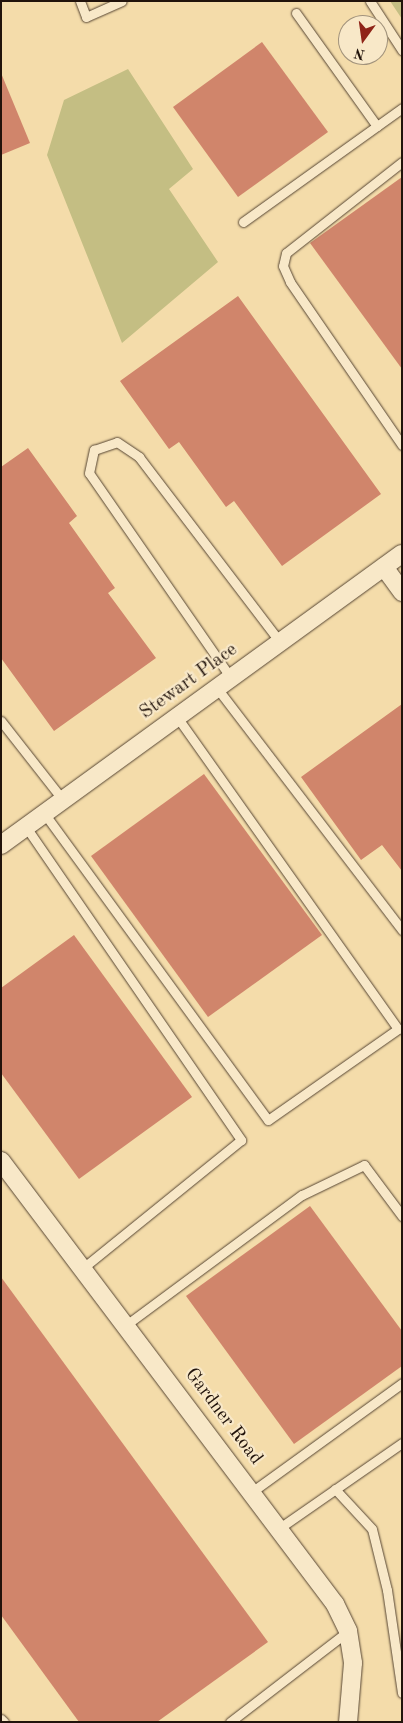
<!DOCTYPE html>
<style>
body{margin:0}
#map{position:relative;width:403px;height:1723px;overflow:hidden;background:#f4dcaa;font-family:"Old Standard TT",serif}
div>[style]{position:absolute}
.green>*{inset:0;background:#c4be83}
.building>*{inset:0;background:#d0856b}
.roads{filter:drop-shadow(0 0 1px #564533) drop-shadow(0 0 1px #564533)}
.lane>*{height:9px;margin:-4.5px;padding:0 4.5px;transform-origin:4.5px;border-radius:4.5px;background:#f8e8c8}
.street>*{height:18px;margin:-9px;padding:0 9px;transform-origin:9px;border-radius:9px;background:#f8e8c8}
span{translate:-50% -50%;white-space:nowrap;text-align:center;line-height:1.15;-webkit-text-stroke:4.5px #f8e8c8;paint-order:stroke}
.street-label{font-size:19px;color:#21130b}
.frame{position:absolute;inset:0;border:2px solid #21130b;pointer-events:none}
.north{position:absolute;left:338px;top:15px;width:50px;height:50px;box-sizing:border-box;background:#f8e8c8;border:1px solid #a2937c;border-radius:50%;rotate:194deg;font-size:14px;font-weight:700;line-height:20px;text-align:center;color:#21130b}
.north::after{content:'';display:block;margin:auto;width:18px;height:22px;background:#8f2418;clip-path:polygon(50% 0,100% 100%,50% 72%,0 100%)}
</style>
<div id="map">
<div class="green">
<i style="clip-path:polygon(390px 1px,402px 1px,402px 19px)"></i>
<i style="clip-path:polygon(128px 69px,193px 169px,169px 189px,218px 262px,122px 343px,47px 155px,64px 100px)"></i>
</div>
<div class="building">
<i style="clip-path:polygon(262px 42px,328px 132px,238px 197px,173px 107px)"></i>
<i style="clip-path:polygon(1px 73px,30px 143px,1px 155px)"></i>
<i style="clip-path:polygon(402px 177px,402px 369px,310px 243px)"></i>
<i style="clip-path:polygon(238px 296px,381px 494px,282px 566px,234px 501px,226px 507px,179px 442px,169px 449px,120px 381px)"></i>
<i style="clip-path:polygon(28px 448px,77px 516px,69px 523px,115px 588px,108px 593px,156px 658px,54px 731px,1px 658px,1px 467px)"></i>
<i style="clip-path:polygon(402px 704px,402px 871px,382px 845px,361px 860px,301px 777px)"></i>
<i style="clip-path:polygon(204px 774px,322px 935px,208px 1017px,91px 856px)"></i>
<i style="clip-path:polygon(74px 935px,192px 1097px,79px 1179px,1px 1073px,1px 988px)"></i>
<i style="clip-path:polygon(310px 1206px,402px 1331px,402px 1366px,294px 1444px,186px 1296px)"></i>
<i style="clip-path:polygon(1px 1277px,268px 1642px,157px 1722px,79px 1722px,1px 1615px)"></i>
</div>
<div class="roads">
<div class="lane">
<i style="left:80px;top:1px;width:17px;rotate:69deg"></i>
<i style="left:86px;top:17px;width:39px;rotate:-24deg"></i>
<i style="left:370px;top:1px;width:59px;rotate:56.9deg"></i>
<i style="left:296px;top:13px;width:139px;rotate:54.4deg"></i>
<i style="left:402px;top:162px;width:147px;rotate:141.9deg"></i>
<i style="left:286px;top:253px;width:13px;rotate:103deg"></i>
<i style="left:283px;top:266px;width:17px;rotate:66deg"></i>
<i style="left:290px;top:282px;width:198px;rotate:55.5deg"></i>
<i style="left:243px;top:222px;width:196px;rotate:-35.6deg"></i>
<i style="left:231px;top:678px;width:249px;rotate:-124.7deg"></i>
<i style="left:89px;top:473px;width:24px;rotate:-78deg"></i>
<i style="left:94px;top:450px;width:24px;rotate:-19deg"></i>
<i style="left:117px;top:442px;width:27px;rotate:34deg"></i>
<i style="left:139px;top:457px;width:233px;rotate:52.7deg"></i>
<i style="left:217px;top:688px;width:305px;rotate:52.6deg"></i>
<i style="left:1px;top:721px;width:100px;rotate:51.9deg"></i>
<i style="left:44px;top:813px;width:380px;rotate:53.9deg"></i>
<i style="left:268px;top:1120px;width:159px;rotate:-35deg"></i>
<i style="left:398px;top:1029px;width:382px;rotate:-125.3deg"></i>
<i style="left:26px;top:827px;width:380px;rotate:55.5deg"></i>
<i style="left:241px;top:1140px;width:203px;rotate:141deg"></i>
<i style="left:126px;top:1325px;width:219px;rotate:-36.5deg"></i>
<i style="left:302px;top:1195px;width:69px;rotate:-25.8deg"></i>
<i style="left:364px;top:1165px;width:64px;rotate:53.3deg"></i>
<i style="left:335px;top:1489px;width:54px;rotate:47.2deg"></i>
<i style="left:372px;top:1529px;width:63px;rotate:76.2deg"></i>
<i style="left:387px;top:1590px;width:104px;rotate:81.7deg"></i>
<i style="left:253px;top:1491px;width:184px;rotate:-35.9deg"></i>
<i style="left:281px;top:1527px;width:147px;rotate:-34.8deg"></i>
<i style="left:1px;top:1719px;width:4px;rotate:45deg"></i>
<i style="left:230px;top:1722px;width:149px;rotate:-37.6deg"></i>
</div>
<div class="street">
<i style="left:384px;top:567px;width:31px;rotate:54deg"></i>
<i style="left:1px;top:845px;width:495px;rotate:-36deg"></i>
<i style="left:1px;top:1161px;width:555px;rotate:52.99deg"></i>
<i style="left:335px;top:1604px;width:30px;rotate:64deg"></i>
<i style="left:348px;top:1631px;width:32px;rotate:81deg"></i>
<i style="left:353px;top:1663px;width:59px;rotate:94.8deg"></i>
</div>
</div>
<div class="street-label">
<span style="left:189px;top:682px;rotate:-36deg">Stewart Place</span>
<span style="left:223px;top:1417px;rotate:53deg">Gardner Road</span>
</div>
<div class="frame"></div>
<div class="north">N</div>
</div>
